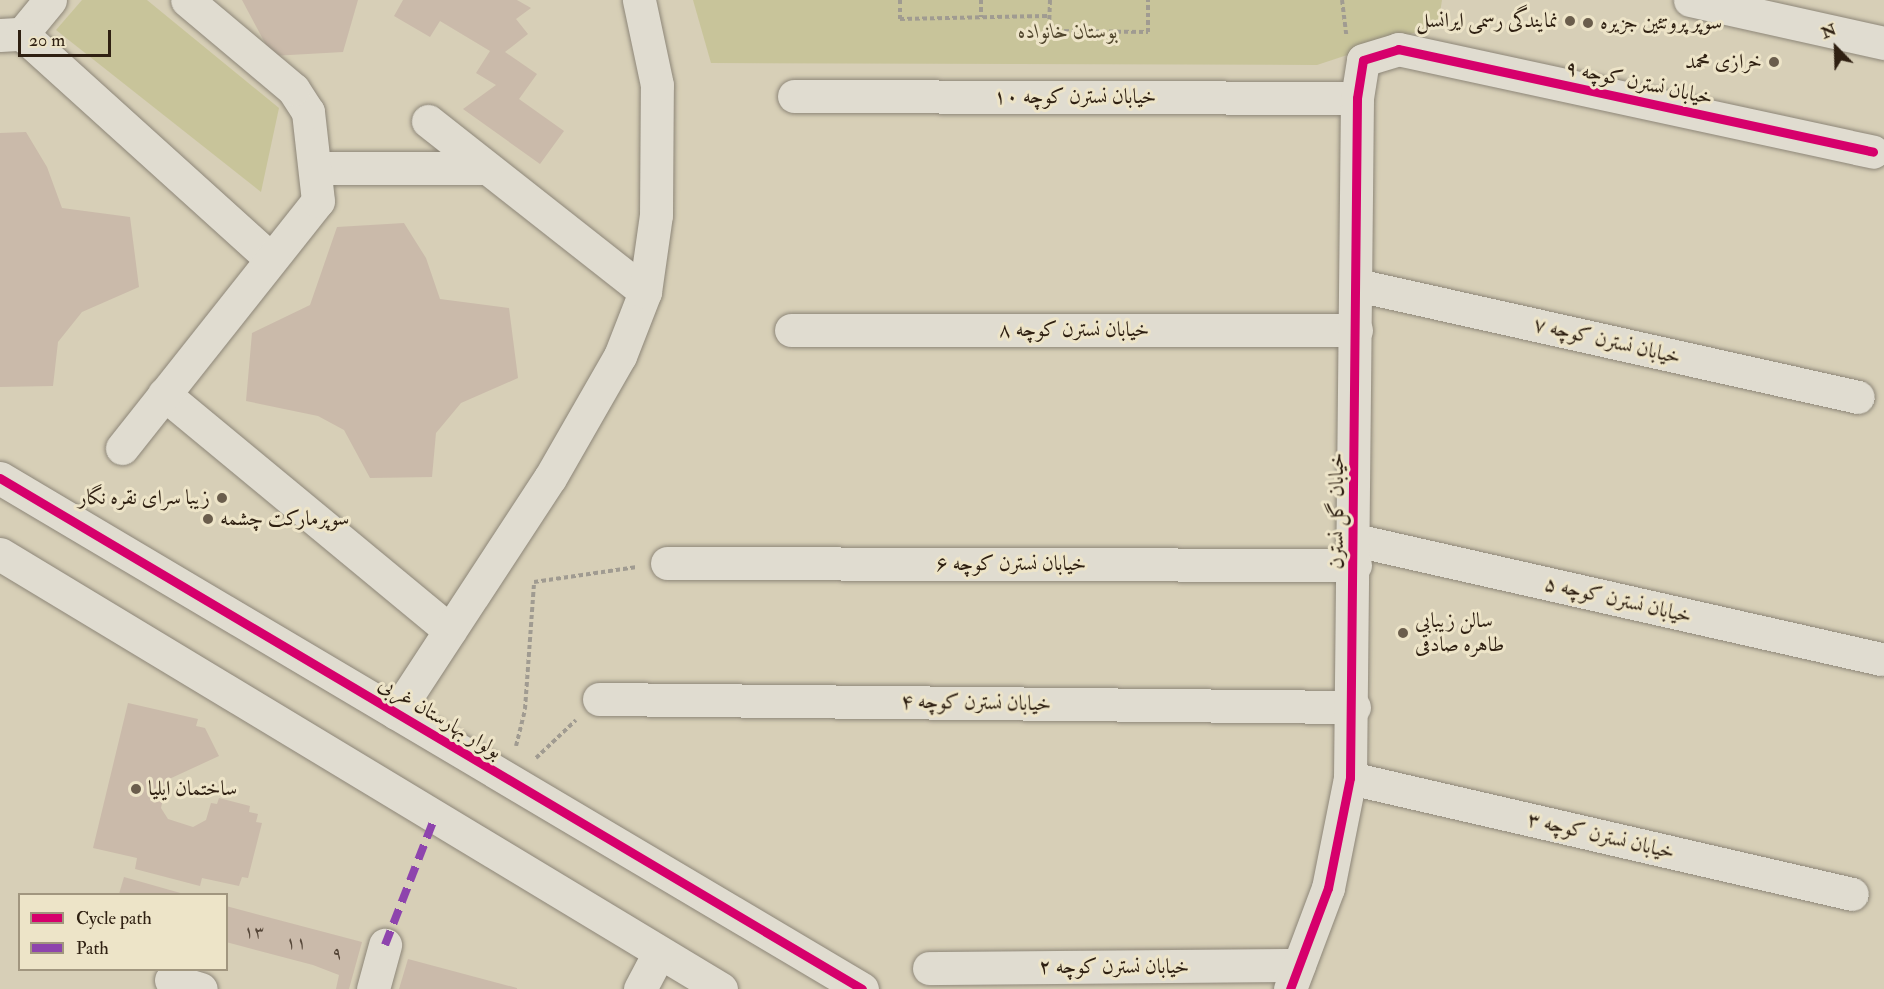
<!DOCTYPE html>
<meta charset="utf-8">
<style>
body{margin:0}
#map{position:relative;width:1884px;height:989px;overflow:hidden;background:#d7cfb7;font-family:"IM FELL Double Pica",Amiri,serif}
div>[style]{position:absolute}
.green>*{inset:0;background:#c8c49a}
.building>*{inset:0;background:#cabaaa}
.path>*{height:4px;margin-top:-2px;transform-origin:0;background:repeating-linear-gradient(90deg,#a09b91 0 4.5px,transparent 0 7.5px)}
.roads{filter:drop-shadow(0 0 2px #8d8678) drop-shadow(0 0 2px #8d8678)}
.minor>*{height:33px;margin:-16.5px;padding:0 16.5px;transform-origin:16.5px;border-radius:16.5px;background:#e0dcd0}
.quiet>*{height:8px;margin-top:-4px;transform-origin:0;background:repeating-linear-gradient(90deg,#8e44ad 0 15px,transparent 0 23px)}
.cycleway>*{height:9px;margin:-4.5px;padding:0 4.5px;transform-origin:4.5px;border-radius:4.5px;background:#d6006c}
.dots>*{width:16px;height:16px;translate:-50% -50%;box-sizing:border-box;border:3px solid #ede4c8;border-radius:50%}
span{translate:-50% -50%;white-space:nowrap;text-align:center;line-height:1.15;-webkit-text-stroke:6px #ede4c8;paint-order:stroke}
.number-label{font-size:18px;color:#564739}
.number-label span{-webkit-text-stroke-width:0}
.poi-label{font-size:21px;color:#2f2012}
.right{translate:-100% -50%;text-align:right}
.left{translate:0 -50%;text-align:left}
.park-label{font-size:21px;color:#52472e;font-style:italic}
.street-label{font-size:21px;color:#2f2012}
.legend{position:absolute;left:18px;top:893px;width:210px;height:78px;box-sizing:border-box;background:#ede4c8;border:2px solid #a1967f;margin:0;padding:8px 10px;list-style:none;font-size:18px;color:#2f2012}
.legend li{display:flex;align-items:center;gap:12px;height:30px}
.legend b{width:30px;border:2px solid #a1967f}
.north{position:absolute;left:1806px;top:18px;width:60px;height:60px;-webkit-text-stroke:4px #ede4c8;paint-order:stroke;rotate:337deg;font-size:16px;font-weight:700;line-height:24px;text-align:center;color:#2f2012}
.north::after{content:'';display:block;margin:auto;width:21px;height:27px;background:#2f2012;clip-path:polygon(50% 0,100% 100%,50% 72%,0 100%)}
.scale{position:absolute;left:18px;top:30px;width:93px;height:27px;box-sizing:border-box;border:3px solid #2f2012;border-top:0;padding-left:8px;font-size:18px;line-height:21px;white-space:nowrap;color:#2f2012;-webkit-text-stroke:4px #ede4c8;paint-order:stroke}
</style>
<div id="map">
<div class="green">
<i style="clip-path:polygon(82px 0,147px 0,279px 108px,261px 192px,56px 30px)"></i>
<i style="clip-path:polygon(693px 0,1442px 0,1438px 25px,1317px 65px,711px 63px)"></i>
</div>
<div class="building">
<i style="clip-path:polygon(242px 0,358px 0,343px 52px,272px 56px)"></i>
<i style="clip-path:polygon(403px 0,517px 0,531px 8px,516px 19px,528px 34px,505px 52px,537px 74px,519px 99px,564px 131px,540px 164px,463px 109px,496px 85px,476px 73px,490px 51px,440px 21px,430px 37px,394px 16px)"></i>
<i style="clip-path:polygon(26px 132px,47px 167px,62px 208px,130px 217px,139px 287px,82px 312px,58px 342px,53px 386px,0 387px,0 133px)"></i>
<i style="clip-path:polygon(404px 223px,426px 258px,440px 299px,509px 308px,518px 378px,461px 403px,436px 433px,432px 477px,370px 478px,344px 430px,318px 416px,246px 401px,252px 333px,310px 305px,337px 227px)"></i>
<i style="clip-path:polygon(128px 703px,198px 719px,196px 726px,205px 728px,219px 756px,167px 780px,161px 808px,168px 819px,193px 827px,206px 820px,211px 803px,217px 804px,219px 798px,250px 806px,249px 812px,258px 814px,256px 822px,262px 823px,248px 878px,242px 877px,239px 886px,202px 878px,200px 886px,135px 869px,137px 858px,93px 848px)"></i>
<i style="clip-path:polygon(124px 877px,184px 894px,119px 894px)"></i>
<i style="clip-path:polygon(226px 906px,362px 942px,349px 989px,336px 989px,339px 975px,313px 965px,226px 942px)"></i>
<i style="clip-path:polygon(408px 959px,517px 988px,517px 989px,399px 989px)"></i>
</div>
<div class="path">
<i style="left:900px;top:0;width:19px;rotate:90deg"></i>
<i style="left:900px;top:19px;width:149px;rotate:-1.2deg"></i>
<i style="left:981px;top:0;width:17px;rotate:90deg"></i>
<i style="left:1050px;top:0;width:31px;rotate:92deg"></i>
<i style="left:1049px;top:31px;width:99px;rotate:0.6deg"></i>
<i style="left:1148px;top:32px;width:32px;rotate:-90deg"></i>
<i style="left:1342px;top:0;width:35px;rotate:83deg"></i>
<i style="left:516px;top:746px;width:38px;rotate:-76deg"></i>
<i style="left:525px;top:709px;width:127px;rotate:-85.9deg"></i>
<i style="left:534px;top:582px;width:104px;rotate:-8.3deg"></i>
<i style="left:536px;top:758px;width:55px;rotate:-43.5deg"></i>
</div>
<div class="roads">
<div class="minor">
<i style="left:1690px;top:0;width:199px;rotate:12.5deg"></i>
<i style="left:22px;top:34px;width:44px;rotate:-50.5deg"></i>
<i style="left:0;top:35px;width:22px;rotate:-3deg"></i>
<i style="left:22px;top:34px;width:334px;rotate:42.1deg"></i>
<i style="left:794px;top:96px;width:563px;rotate:0.2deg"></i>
<i style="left:428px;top:121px;width:276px;rotate:38.2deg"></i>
<i style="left:318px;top:168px;width:167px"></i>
<i style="left:1357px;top:285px;width:513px;rotate:12.6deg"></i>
<i style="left:791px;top:330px;width:565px"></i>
<i style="left:164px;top:394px;width:371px;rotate:39.6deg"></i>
<i style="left:122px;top:448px;width:315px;rotate:-51.6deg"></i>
<i style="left:318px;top:201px;width:90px;rotate:-96.4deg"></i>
<i style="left:308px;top:112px;width:27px;rotate:-123deg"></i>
<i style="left:293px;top:89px;width:138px;rotate:-140deg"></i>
<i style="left:0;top:478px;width:1002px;rotate:30.66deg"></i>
<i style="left:1355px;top:540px;width:539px;rotate:12.75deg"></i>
<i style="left:0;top:554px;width:842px;rotate:31.1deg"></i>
<i style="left:667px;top:563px;width:688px;rotate:0.17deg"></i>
<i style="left:599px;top:699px;width:755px;rotate:0.61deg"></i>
<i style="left:396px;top:713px;width:281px;rotate:-56.8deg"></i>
<i style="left:550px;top:478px;width:141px;rotate:-60.2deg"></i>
<i style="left:620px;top:356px;width:69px;rotate:-68.7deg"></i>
<i style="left:645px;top:292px;width:78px;rotate:-81.9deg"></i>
<i style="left:656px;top:215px;width:130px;rotate:-89.6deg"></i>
<i style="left:657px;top:85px;width:87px;rotate:-102deg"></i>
<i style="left:1350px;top:778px;width:515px;rotate:13.01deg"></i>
<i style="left:929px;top:968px;width:370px;rotate:-0.5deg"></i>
<i style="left:171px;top:980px;width:31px;rotate:17deg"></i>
<i style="left:373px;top:989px;width:46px;rotate:-74.7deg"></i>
<i style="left:640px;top:989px;width:41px;rotate:-62.2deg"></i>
<i style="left:1290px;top:989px;width:108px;rotate:-69.4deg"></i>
<i style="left:1328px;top:888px;width:112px;rotate:-78.7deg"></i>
<i style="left:1350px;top:778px;width:680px;rotate:-89.41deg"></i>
<i style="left:1357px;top:98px;width:38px;rotate:-81deg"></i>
<i style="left:1363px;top:60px;width:37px;rotate:-17deg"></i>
<i style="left:1398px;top:49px;width:486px;rotate:12.2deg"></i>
</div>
</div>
<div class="quiet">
<i style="left:385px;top:945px;width:137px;rotate:-68.7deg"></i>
</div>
<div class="cycleway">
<i style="left:0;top:478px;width:1002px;rotate:30.66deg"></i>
<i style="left:1290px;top:989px;width:108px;rotate:-69.4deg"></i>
<i style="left:1328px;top:888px;width:112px;rotate:-78.7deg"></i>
<i style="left:1350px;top:778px;width:680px;rotate:-89.41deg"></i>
<i style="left:1357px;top:98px;width:38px;rotate:-81deg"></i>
<i style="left:1363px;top:60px;width:37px;rotate:-17deg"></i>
<i style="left:1398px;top:49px;width:486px;rotate:12.2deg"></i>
</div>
<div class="dots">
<i style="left:1570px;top:21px;background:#6a5d4c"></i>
<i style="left:1588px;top:23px;background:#6a5d4c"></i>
<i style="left:1774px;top:62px;background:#6a5d4c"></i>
<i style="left:222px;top:498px;background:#6a5d4c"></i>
<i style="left:208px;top:519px;background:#6a5d4c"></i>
<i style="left:1403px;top:633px;background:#6a5d4c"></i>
<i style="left:136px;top:789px;background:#6a5d4c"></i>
</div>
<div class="number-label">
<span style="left:254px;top:932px">۱۳</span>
<span style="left:296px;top:943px">۱۱</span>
<span style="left:337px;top:953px">۹</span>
</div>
<div class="poi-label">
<span class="right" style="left:1558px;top:21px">نمایندگی رسمی ایرانسل</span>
<span class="left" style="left:1600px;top:23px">سوپر پروتئین جزیره</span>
<span class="right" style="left:1762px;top:62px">خرازی محمد</span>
<span class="right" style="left:210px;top:498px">زیبا سرای نقره نگار</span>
<span class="left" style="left:220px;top:519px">سوپرمارکت چشمه</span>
<span class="left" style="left:1415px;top:633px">سالن زیبایی<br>طاهره صادقی</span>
<span class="left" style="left:148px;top:789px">ساختمان ایلیا</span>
</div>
<div class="park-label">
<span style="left:1068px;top:32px">بوستان خانواده</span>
</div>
<div class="street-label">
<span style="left:1639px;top:83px;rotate:12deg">خیابان نسترن کوچه ۹</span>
<span style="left:1075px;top:97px">خیابان نسترن کوچه ۱۰</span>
<span style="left:1074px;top:330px">خیابان نسترن کوچه ۸</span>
<span style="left:1607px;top:341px;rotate:13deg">خیابان نسترن کوچه ۷</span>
<span style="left:1337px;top:511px;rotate:-90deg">خیابان گل نسترن</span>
<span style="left:1011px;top:564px">خیابان نسترن کوچه ۶</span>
<span style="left:1618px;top:600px;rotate:13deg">خیابان نسترن کوچه ۵</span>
<span style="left:976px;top:703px;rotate:1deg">خیابان نسترن کوچه ۴</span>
<span style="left:440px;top:718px;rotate:31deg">بولوار بهارستان غربی</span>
<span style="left:1601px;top:836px;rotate:13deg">خیابان نسترن کوچه ۳</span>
<span style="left:1114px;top:967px">خیابان نسترن کوچه ۲</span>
</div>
<ul class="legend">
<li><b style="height:8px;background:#d6006c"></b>Cycle path</li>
<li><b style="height:8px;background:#8e44ad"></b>Path</li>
</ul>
<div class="north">N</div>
<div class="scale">20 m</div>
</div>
